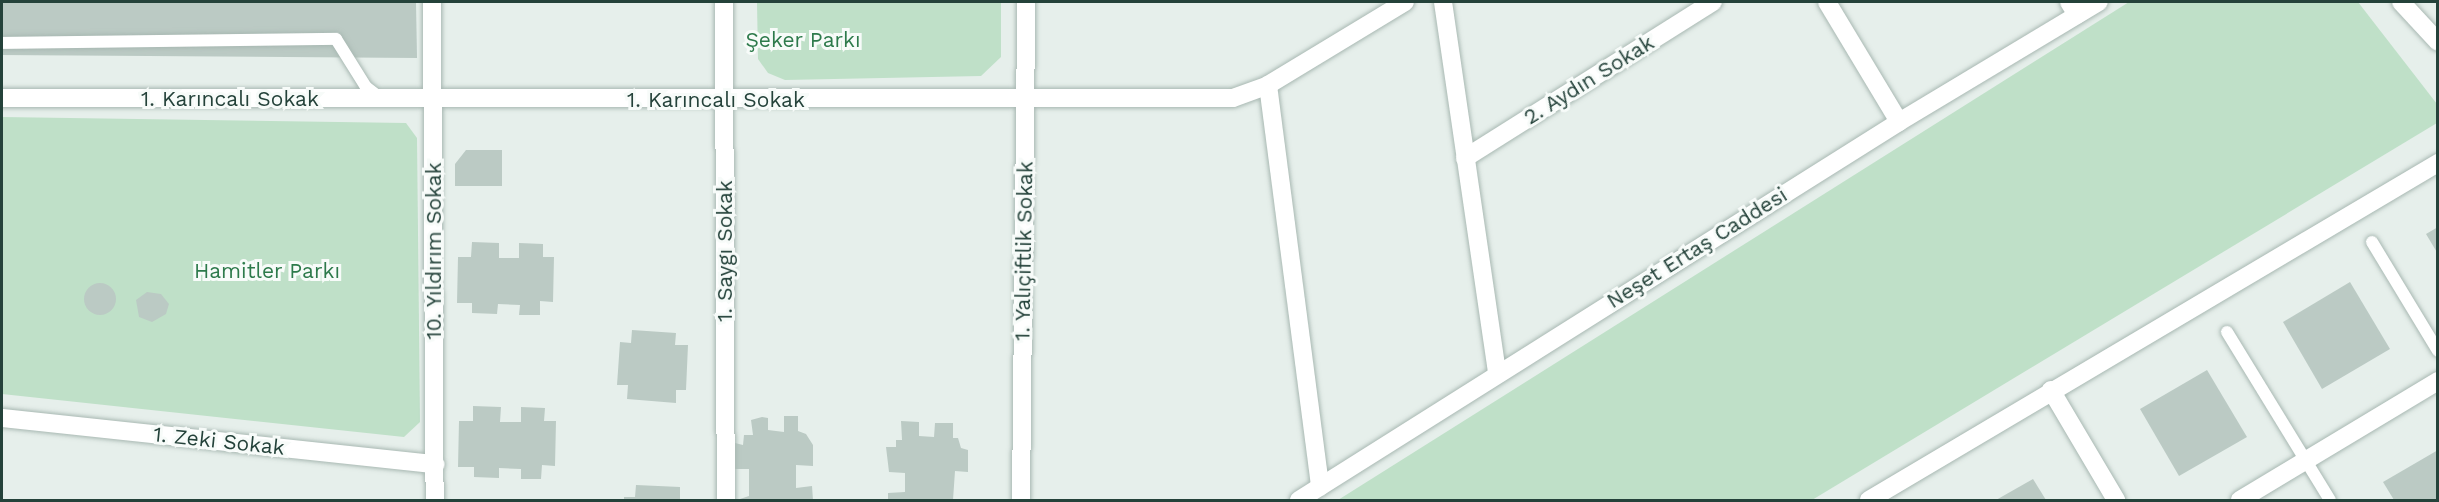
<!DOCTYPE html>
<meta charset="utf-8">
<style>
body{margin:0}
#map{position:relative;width:2439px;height:502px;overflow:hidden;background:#e6efeb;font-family:"Work Sans",sans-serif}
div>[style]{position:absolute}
.green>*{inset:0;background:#bfe0c8}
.building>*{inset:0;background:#bbcac4}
.round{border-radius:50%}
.roads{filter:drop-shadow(0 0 2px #a8b8b2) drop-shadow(0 0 2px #a8b8b2)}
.service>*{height:12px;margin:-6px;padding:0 6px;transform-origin:6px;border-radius:6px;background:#fff}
.minor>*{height:18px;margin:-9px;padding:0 9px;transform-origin:9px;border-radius:9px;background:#fff}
.tertiary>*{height:18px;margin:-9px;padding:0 9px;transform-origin:9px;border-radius:9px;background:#fff}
.secondary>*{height:18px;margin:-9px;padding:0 9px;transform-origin:9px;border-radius:9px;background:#fff}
span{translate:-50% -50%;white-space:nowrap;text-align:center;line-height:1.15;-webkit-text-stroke:6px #f7fbf9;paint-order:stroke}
.park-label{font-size:21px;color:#2d7a4b}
.street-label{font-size:21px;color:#24423a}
.frame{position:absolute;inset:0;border:3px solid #24423a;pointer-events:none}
</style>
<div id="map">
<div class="green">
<i style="clip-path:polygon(757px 2px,1001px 2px,1001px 57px,981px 76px,785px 80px,768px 73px,758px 59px)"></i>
<i style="clip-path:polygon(2129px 2px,2358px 2px,2437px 104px,2437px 123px,1812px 500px,1338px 500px)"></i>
<i style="clip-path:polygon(2px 117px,406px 123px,417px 138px,420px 422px,404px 437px,2px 394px)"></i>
</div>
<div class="building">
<i style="clip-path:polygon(2px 2px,416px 2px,417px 58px,2px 55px)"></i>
<i style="clip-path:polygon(466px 150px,502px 150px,502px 186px,455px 186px,455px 164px)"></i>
<i style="clip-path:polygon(2438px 227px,2438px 254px,2426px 234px)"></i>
<i style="clip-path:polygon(472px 242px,499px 243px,499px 258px,519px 258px,519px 243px,543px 244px,543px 257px,554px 257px,553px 302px,540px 301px,540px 315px,519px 315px,520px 305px,498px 304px,497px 314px,472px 313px,472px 303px,457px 303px,458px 257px,471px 257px)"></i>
<i style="clip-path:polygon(2350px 282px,2390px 349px,2322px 389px,2283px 322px)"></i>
<i class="round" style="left:84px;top:283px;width:32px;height:32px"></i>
<i style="clip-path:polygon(147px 292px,161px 294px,169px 304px,166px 314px,152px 322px,139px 317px,136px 300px)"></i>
<i style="clip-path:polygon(632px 330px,676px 333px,675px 345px,688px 345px,686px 390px,676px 390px,676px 403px,627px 399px,628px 385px,617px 385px,620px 342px,631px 343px)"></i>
<i style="clip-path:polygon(2207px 370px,2247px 437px,2179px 476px,2140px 409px)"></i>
<i style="clip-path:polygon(473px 406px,501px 407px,500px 422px,521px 422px,521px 407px,545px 408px,544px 421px,556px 421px,555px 466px,542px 465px,541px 479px,521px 479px,521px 469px,499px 468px,499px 478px,474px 477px,474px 467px,458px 467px,459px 421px,473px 421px)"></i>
<i style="clip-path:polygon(784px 416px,798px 416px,798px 431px,806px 434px,813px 445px,813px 466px,796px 465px,796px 488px,812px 486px,813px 500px,737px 500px,749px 496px,749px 469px,735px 469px,735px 443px,743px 445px,744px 435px,753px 435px,751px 420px,762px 417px,768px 418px,768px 430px,784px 432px)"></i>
<i style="clip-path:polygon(901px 421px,919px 422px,919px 436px,934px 437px,935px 423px,953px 423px,953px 438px,958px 438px,961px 448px,968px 450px,968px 472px,955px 471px,953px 500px,888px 500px,888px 493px,905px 492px,905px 473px,889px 472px,886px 447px,896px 447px,896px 440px,902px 440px)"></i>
<i style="clip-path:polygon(2438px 450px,2438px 500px,2394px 500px,2383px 482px)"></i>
<i style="clip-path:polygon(2033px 479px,2046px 500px,1996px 500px)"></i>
<i style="clip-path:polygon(636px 485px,680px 487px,680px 500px,624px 500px,624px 497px,635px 497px)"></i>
</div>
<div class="roads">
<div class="service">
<i style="left:2px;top:43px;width:334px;rotate:-0.7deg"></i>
<i style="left:336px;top:39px;width:57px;rotate:58deg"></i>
<i style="left:366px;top:87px;width:18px;rotate:38deg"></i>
<i style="left:2372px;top:242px;width:127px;rotate:58.8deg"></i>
<i style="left:2227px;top:332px;width:197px;rotate:58.5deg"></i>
</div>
<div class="minor">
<i style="left:432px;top:2px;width:498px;rotate:89.7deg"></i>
<i style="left:724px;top:2px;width:498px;rotate:89.8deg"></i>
<i style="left:1443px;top:2px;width:375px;rotate:81.7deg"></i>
<i style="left:1827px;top:2px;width:140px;rotate:59deg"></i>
<i style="left:2069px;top:2px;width:15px;rotate:58deg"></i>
<i style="left:1268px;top:85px;width:405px;rotate:82.6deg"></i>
<i style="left:2px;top:98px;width:1231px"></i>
<i style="left:1233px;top:98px;width:37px;rotate:-20deg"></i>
<i style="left:1268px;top:85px;width:160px;rotate:-31.2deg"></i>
<i style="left:1465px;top:158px;width:293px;rotate:-32.2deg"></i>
<i style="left:2051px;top:390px;width:128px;rotate:59.4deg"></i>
<i style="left:2px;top:418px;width:436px;rotate:6.1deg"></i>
<i style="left:1021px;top:500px;width:498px;rotate:-89.4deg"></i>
<i style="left:1869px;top:500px;width:661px;rotate:-30.64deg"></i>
<i style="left:2240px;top:500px;width:231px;rotate:-31deg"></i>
</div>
<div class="tertiary">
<i style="left:2401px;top:2px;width:54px;rotate:47.2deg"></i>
</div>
<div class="secondary">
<i style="left:1299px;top:500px;width:709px;rotate:-32.21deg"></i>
<i style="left:1899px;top:122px;width:233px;rotate:-31deg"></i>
</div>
</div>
<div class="park-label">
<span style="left:803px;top:40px">Şeker Parkı</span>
<span style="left:267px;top:271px">Hamitler Parkı</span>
</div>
<div class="street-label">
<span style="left:1589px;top:80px;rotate:-32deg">2. Aydın Sokak</span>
<span style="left:230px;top:99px">1. Karıncalı Sokak</span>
<span style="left:716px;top:100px">1. Karıncalı Sokak</span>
<span style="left:1697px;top:248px;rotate:-32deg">Neşet Ertaş Caddesi</span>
<span style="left:434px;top:251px;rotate:-90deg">10. Yıldırım Sokak</span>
<span style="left:725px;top:251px;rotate:-90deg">1. Saygı Sokak</span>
<span style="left:1024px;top:251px;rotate:-89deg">1. Yalıçiftlik Sokak</span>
<span style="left:219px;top:441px;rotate:6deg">1. Zeki Sokak</span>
</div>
<div class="frame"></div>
</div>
